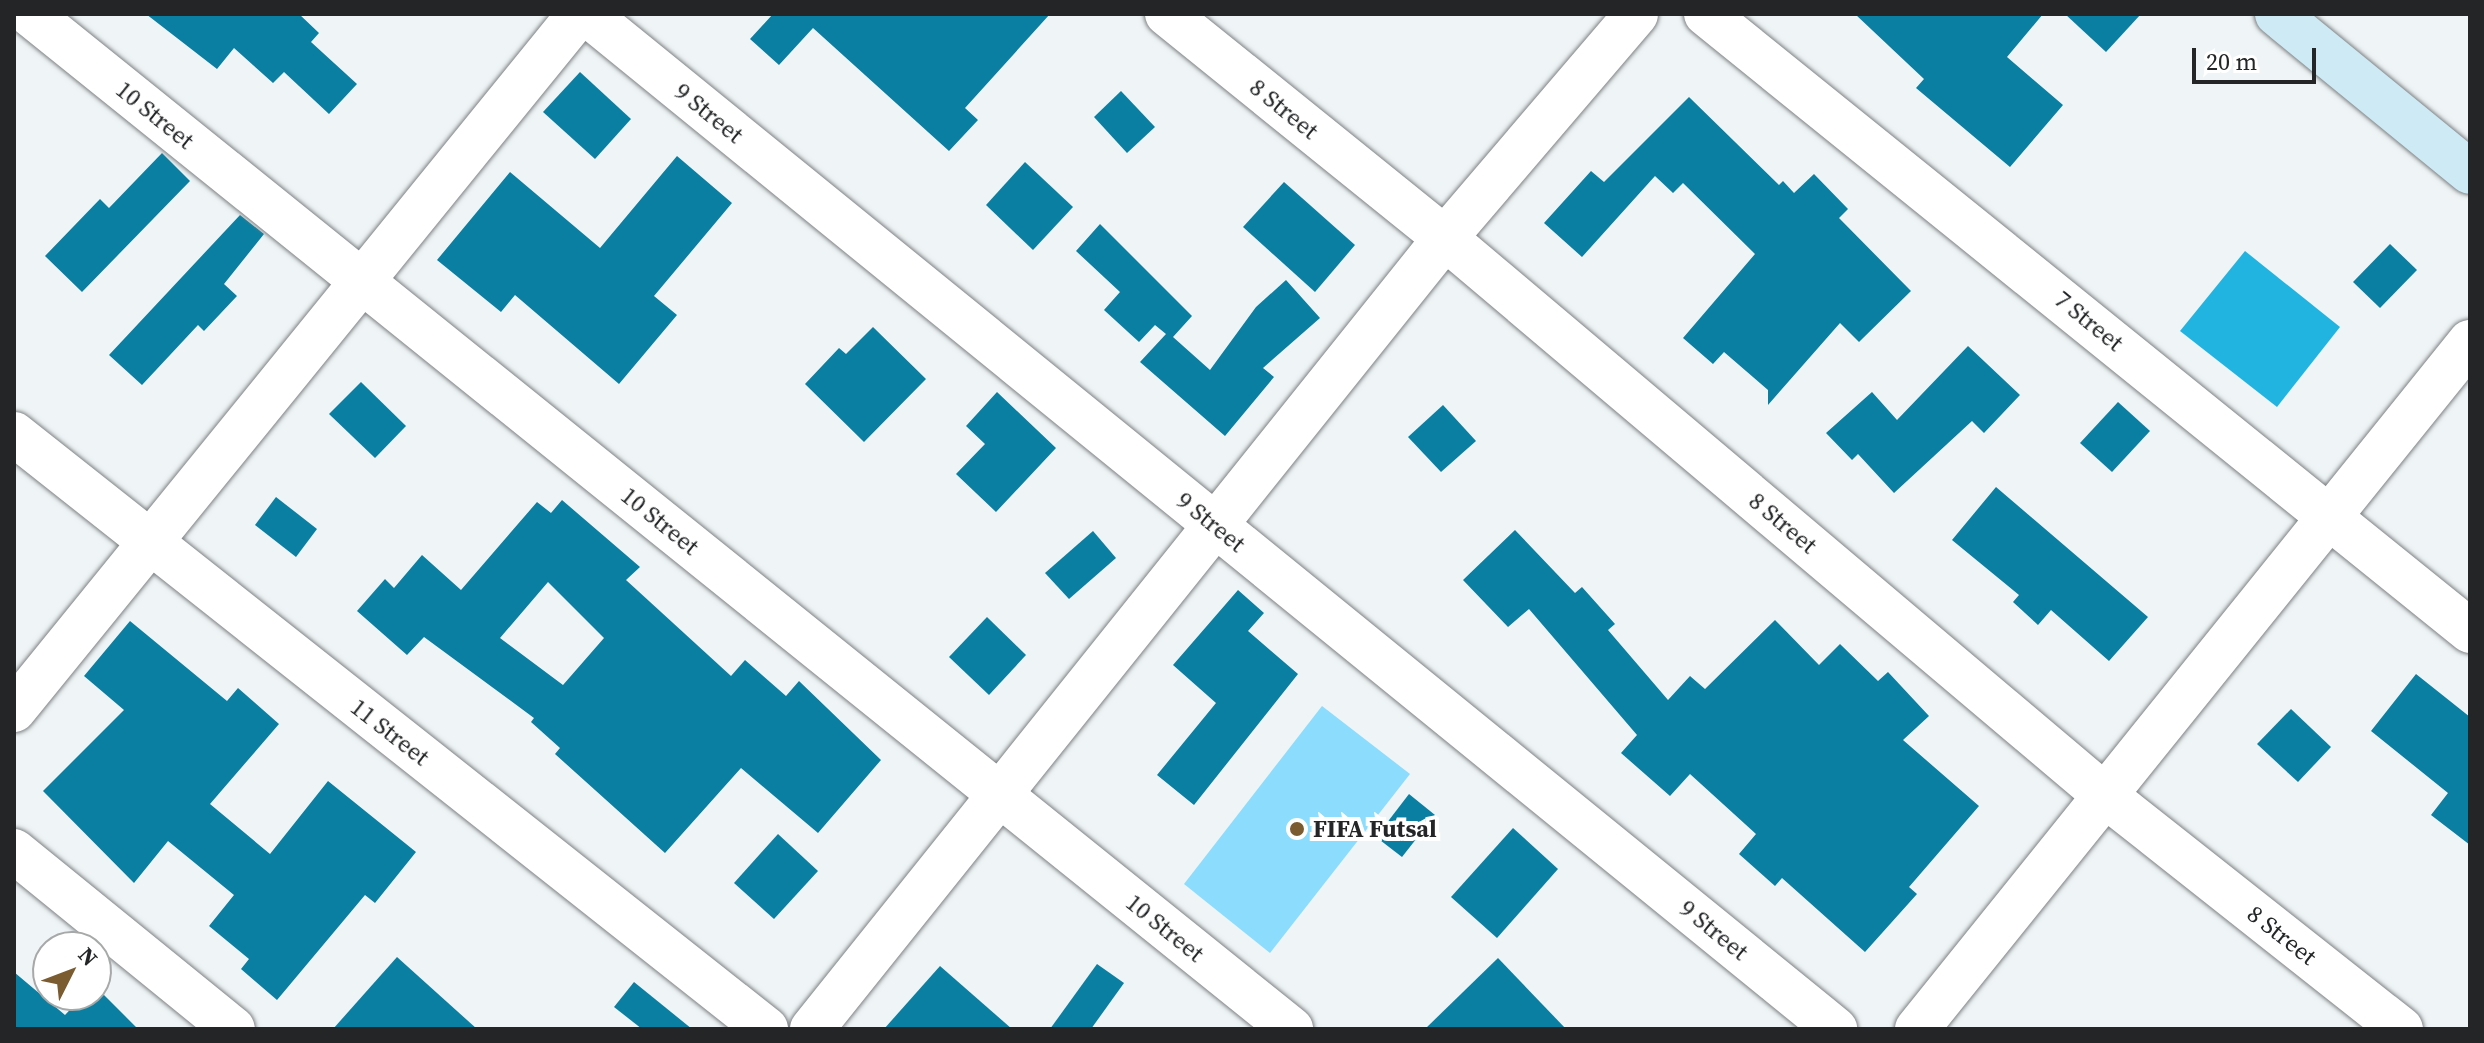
<!DOCTYPE html>
<style>
body{margin:0}
#map{position:relative;width:2484px;height:1043px;overflow:hidden;background:#eff4f6;font-family:"Source Serif 4",serif}
div>[style]{position:absolute}
.green>*{inset:0;background:#8bdcfd}
.water>*{inset:0;background:#22b4e1}
.building>*{inset:0;background:#0a7fa1}
.roads{filter:drop-shadow(0 0 2px #7d8183) drop-shadow(0 0 2px #7d8183)}
.street>*{height:44px;margin:-22px;padding:0 22px;transform-origin:22px;border-radius:22px;background:#fff}
.secondary>*{height:44px;margin:-22px;padding:0 22px;transform-origin:22px;border-radius:22px;background:#ceeaf5}
.dots>*{width:22px;height:22px;translate:-50% -50%;box-sizing:border-box;border:4px solid #fff;border-radius:50%}
span{translate:-50% -50%;white-space:nowrap;text-align:center;line-height:1.15;-webkit-text-stroke:8px #fff;paint-order:stroke}
.street-label{font-size:24px;color:#232526}
.poi-label{font-size:24px;color:#232526;font-weight:700}
.left{translate:0 -50%;text-align:left}
.frame{position:absolute;inset:0;border:16px solid #232526;pointer-events:none}
.north{position:absolute;left:32px;top:931px;width:80px;height:80px;box-sizing:border-box;background:#fff;border:2px solid #a7a8a8;border-radius:50%;rotate:48deg;font-size:22px;font-weight:700;line-height:32px;text-align:center;color:#232526}
.north::after{content:'';display:block;margin:auto;width:28px;height:36px;background:#7a5c30;clip-path:polygon(50% 0,100% 100%,50% 72%,0 100%)}
.scale{position:absolute;left:2192px;top:48px;width:124px;height:36px;box-sizing:border-box;border:4px solid #232526;border-top:0;padding-left:10px;font-size:24px;line-height:28px;white-space:nowrap;color:#232526;-webkit-text-stroke:6px #fff;paint-order:stroke}
</style>
<div id="map">
<div class="green">
<i style="clip-path:polygon(1322px 706px,1410px 774px,1270px 953px,1184px 884px)"></i>
</div>
<div class="water">
<i style="clip-path:polygon(2245px 251px,2340px 327px,2277px 407px,2180px 331px)"></i>
</div>
<div class="building">
<i style="clip-path:polygon(146px 14px,299px 14px,319px 33px,311px 42px,357px 84px,329px 114px,284px 72px,273px 83px,234px 48px,217px 69px)"></i>
<i style="clip-path:polygon(773px 14px,1050px 14px,965px 108px,978px 120px,949px 151px,813px 28px,779px 65px,750px 39px)"></i>
<i style="clip-path:polygon(1855px 14px,2043px 14px,2007px 57px,2063px 105px,2010px 167px,1916px 88px,1924px 79px)"></i>
<i style="clip-path:polygon(2065px 14px,2141px 14px,2106px 52px)"></i>
<i style="clip-path:polygon(580px 72px,631px 119px,595px 159px,543px 112px)"></i>
<i style="clip-path:polygon(1121px 91px,1155px 127px,1127px 153px,1094px 117px)"></i>
<i style="clip-path:polygon(1689px 97px,1779px 185px,1783px 181px,1794px 193px,1814px 174px,1848px 209px,1839px 218px,1911px 291px,1859px 342px,1840px 323px,1768px 405px,1768px 390px,1724px 352px,1713px 364px,1683px 338px,1755px 254px,1683px 183px,1673px 193px,1655px 176px,1582px 257px,1544px 223px,1591px 171px,1604px 182px)"></i>
<i style="clip-path:polygon(162px 153px,190px 181px,82px 292px,45px 256px,100px 199px,109px 208px)"></i>
<i style="clip-path:polygon(677px 156px,732px 203px,654px 296px,677px 315px,619px 384px,515px 295px,501px 312px,437px 260px,510px 172px,600px 248px)"></i>
<i style="clip-path:polygon(1025px 162px,1073px 207px,1033px 250px,986px 205px)"></i>
<i style="clip-path:polygon(1284px 182px,1355px 245px,1315px 292px,1243px 227px)"></i>
<i style="clip-path:polygon(240px 215px,264px 234px,224px 284px,237px 296px,204px 331px,198px 325px,142px 385px,109px 355px)"></i>
<i style="clip-path:polygon(1100px 224px,1192px 316px,1173px 337px,1210px 370px,1256px 307px,1286px 280px,1320px 318px,1263px 368px,1274px 377px,1225px 436px,1140px 362px,1166px 334px,1155px 325px,1139px 342px,1104px 310px,1120px 292px,1076px 251px)"></i>
<i style="clip-path:polygon(2390px 244px,2417px 270px,2380px 308px,2353px 282px)"></i>
<i style="clip-path:polygon(873px 327px,926px 379px,864px 442px,805px 384px,839px 348px,846px 354px)"></i>
<i style="clip-path:polygon(1968px 346px,2020px 395px,1984px 433px,1972px 421px,1894px 493px,1858px 454px,1852px 460px,1826px 433px,1872px 392px,1897px 420px)"></i>
<i style="clip-path:polygon(361px 382px,406px 426px,375px 458px,329px 414px)"></i>
<i style="clip-path:polygon(997px 392px,1056px 448px,996px 512px,956px 474px,985px 444px,966px 426px)"></i>
<i style="clip-path:polygon(2118px 402px,2150px 431px,2112px 472px,2080px 443px)"></i>
<i style="clip-path:polygon(1443px 405px,1476px 441px,1441px 472px,1408px 437px)"></i>
<i style="clip-path:polygon(1996px 487px,2148px 617px,2109px 661px,2051px 610px,2038px 625px,2013px 602px,2019px 595px,1952px 540px)"></i>
<i style="clip-path:polygon(276px 497px,317px 529px,296px 557px,255px 525px)"></i>
<i style="clip-path:polygon(evenodd,562px 500px,640px 567px,626px 580px,731px 676px,745px 660px,786px 696px,799px 681px,881px 760px,818px 833px,741px 768px,665px 853px,555px 754px,560px 748px,531px 722px,534px 718px,424px 637px,407px 655px,357px 611px,385px 579px,394px 588px,422px 555px,461px 590px,537px 502px,551px 513px,562px 500px,548px 582px,604px 638px,563px 685px,500px 638px,548px 582px)"></i>
<i style="clip-path:polygon(1515px 530px,1575px 593px,1582px 587px,1615px 624px,1608px 630px,1668px 700px,1690px 676px,1705px 689px,1775px 620px,1819px 665px,1840px 644px,1878px 681px,1888px 672px,1929px 716px,1903px 740px,1979px 806px,1909px 887px,1917px 894px,1865px 952px,1782px 878px,1775px 886px,1739px 854px,1756px 834px,1690px 774px,1670px 796px,1621px 753px,1637px 735px,1529px 609px,1508px 627px,1463px 580px)"></i>
<i style="clip-path:polygon(1093px 531px,1116px 558px,1069px 599px,1045px 573px)"></i>
<i style="clip-path:polygon(1238px 590px,1264px 613px,1248px 631px,1298px 674px,1194px 805px,1157px 775px,1216px 703px,1173px 665px)"></i>
<i style="clip-path:polygon(987px 617px,1026px 655px,989px 695px,949px 657px)"></i>
<i style="clip-path:polygon(130px 621px,227px 701px,238px 688px,279px 724px,210px 804px,270px 854px,328px 781px,416px 852px,375px 903px,365px 895px,277px 1000px,241px 969px,249px 959px,209px 926px,234px 895px,168px 841px,134px 883px,43px 791px,124px 710px,84px 676px)"></i>
<i style="clip-path:polygon(2416px 674px,2470px 717px,2470px 845px,2431px 815px,2448px 793px,2371px 731px)"></i>
<i style="clip-path:polygon(2291px 709px,2331px 747px,2298px 782px,2257px 744px)"></i>
<i style="clip-path:polygon(1409px 794px,1435px 815px,1402px 857px,1376px 837px)"></i>
<i style="clip-path:polygon(1513px 828px,1558px 869px,1497px 938px,1451px 897px)"></i>
<i style="clip-path:polygon(778px 834px,818px 871px,774px 919px,734px 883px)"></i>
<i style="clip-path:polygon(397px 957px,477px 1029px,333px 1029px)"></i>
<i style="clip-path:polygon(1498px 958px,1566px 1029px,1425px 1029px)"></i>
<i style="clip-path:polygon(1097px 964px,1124px 983px,1091px 1029px,1050px 1029px)"></i>
<i style="clip-path:polygon(940px 966px,1012px 1029px,884px 1029px)"></i>
<i style="clip-path:polygon(14px 972px,65px 1015px,84px 995px,96px 995px,96px 987px,138px 1029px,14px 1029px)"></i>
<i style="clip-path:polygon(634px 982px,692px 1029px,642px 1029px,614px 1007px)"></i>
</div>
<div class="roads">
<div class="street">
<i style="left:30px;top:14px;width:1619px;rotate:38.83deg"></i>
<i style="left:587px;top:14px;width:1609px;rotate:39.12deg"></i>
<i style="left:1167px;top:14px;width:357px;rotate:38.9deg"></i>
<i style="left:1445px;top:238px;width:860px;rotate:40.19deg"></i>
<i style="left:2102px;top:793px;width:381px;rotate:38.3deg"></i>
<i style="left:1706px;top:14px;width:982px;rotate:38.92deg"></i>
<i style="left:14px;top:434px;width:959px;rotate:38.35deg"></i>
<i style="left:14px;top:710px;width:896px;rotate:-50.93deg"></i>
<i style="left:14px;top:851px;width:282px;rotate:39.1deg"></i>
<i style="left:812px;top:1029px;width:1013px;rotate:-51.33deg"></i>
<i style="left:1445px;top:238px;width:294px;rotate:-49.5deg"></i>
<i style="left:1917px;top:1029px;width:882px;rotate:-51.17deg"></i>
</div>
<div class="secondary">
<i style="left:2277px;top:14px;width:249px;rotate:39.3deg"></i>
</div>
</div>
<div class="dots">
<i style="left:1297px;top:829px;background:#7a5c30"></i>
</div>
<div class="street-label">
<span style="left:1284px;top:109px;rotate:39deg">8 Street</span>
<span style="left:709px;top:113px;rotate:39deg">9 Street</span>
<span style="left:155px;top:115px;rotate:39deg">10 Street</span>
<span style="left:2089px;top:321px;rotate:39deg">7 Street</span>
<span style="left:660px;top:521px;rotate:39deg">10 Street</span>
<span style="left:1211px;top:522px;rotate:39deg">9 Street</span>
<span style="left:1783px;top:523px;rotate:40deg">8 Street</span>
<span style="left:390px;top:732px;rotate:38deg">11 Street</span>
<span style="left:1165px;top:928px;rotate:39deg">10 Street</span>
<span style="left:1714px;top:930px;rotate:39deg">9 Street</span>
<span style="left:2282px;top:935px;rotate:38deg">8 Street</span>
</div>
<div class="poi-label">
<span class="left" style="left:1313px;top:829px">FIFA Futsal</span>
</div>
<div class="frame"></div>
<div class="north">N</div>
<div class="scale">20 m</div>
</div>
